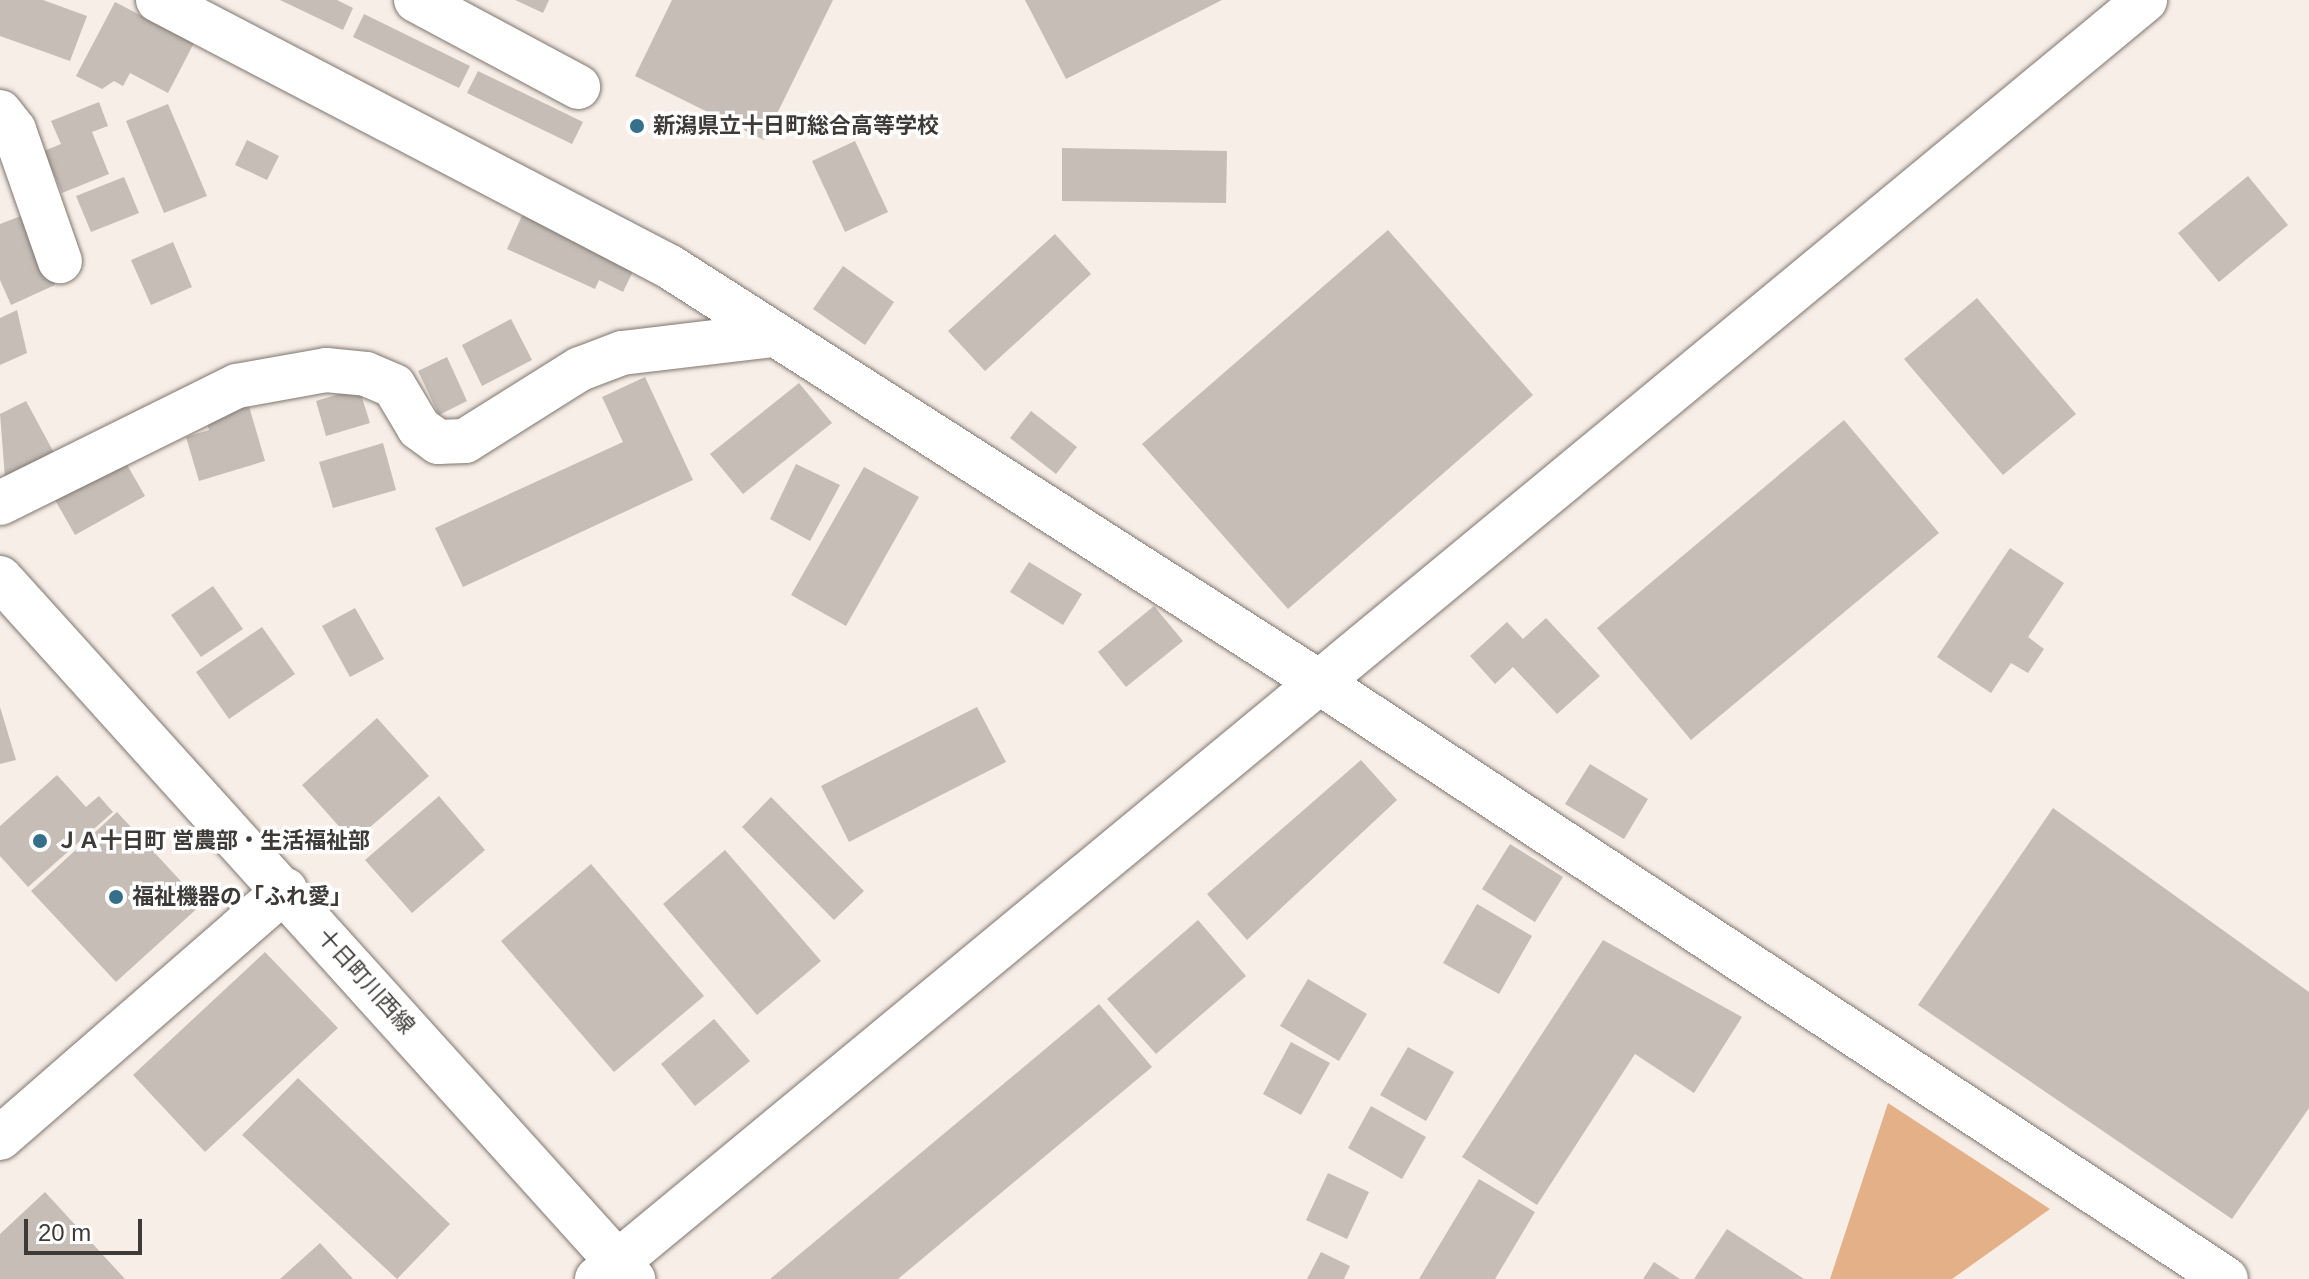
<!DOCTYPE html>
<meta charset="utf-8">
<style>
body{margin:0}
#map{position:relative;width:2309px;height:1279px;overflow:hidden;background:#f7eee7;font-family:Arial,"Noto Sans JP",sans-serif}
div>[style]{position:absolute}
.green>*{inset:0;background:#e4b087}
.building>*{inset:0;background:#c5bdb6}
.roads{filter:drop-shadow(0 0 2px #7e7670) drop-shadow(0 0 2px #7e7670)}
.minor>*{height:44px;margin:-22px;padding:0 22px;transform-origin:22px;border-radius:22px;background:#fff}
.major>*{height:44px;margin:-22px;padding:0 22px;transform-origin:22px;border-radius:22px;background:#fff}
.dots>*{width:22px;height:22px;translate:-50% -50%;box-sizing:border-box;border:4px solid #fff;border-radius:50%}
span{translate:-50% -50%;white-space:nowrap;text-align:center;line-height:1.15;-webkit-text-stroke:7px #fff;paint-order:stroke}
.poi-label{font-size:22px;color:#3d3a37;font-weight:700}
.left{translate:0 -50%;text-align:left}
.street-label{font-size:22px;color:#3d3a37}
.scale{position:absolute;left:24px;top:1219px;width:118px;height:36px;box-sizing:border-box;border:4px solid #3d3a37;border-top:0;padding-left:10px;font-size:24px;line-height:28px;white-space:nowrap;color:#3d3a37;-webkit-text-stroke:6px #fff;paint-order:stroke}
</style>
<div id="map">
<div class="green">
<i style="clip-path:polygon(1888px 1103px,2050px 1209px,1952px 1279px,1830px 1279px)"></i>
</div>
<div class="building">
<i style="clip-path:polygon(0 0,43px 0,87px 16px,70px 61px,0 36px)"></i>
<i style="clip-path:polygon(280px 0,337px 0,353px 8px,343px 30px)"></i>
<i style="clip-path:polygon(515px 0,549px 0,543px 13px)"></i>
<i style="clip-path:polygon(672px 0,833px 0,764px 140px,635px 76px)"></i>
<i style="clip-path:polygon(1025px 0,1222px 0,1066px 79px)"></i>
<i style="clip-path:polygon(115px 2px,194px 43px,168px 93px,130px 73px,123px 86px,114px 81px,102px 89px,76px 76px)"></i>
<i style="clip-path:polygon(364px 14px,470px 66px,459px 88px,353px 37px)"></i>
<i style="clip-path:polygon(478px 71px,583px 122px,572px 144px,467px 93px)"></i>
<i style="clip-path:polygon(99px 102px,108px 126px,92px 132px,109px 174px,62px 193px,44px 151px,61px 144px,51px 121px)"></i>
<i style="clip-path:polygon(168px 104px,207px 196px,164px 213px,126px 121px)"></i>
<i style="clip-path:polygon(247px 140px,279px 156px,267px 180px,235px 165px)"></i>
<i style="clip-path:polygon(855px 141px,888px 212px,845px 232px,812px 161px)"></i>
<i style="clip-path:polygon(1062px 148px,1227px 151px,1226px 203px,1062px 201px)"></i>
<i style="clip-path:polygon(2248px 176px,2288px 225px,2219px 282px,2178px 233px)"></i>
<i style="clip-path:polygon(124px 177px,139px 213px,91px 232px,76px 196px)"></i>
<i style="clip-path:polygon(524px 211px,637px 263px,623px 292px,599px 280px,595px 289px,507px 249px)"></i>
<i style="clip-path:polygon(26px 214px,55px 285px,11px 305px,0 280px,0 224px)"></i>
<i style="clip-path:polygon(1388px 230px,1533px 395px,1288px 609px,1142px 444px)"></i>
<i style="clip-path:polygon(1055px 234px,1091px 274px,985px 371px,948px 331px)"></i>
<i style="clip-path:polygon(173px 242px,192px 287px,151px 305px,131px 260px)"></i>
<i style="clip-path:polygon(843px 266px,894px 302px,865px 345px,813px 309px)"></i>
<i style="clip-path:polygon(1977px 298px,2076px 414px,2003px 475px,1904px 359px)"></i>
<i style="clip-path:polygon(17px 310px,27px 353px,0 365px,0 318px)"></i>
<i style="clip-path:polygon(511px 319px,532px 360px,482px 386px,462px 345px)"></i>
<i style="clip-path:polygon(447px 357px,467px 401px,439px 415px,418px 371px)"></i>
<i style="clip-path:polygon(645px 377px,693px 480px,463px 587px,435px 528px,623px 442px,602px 397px)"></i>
<i style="clip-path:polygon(799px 383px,832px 423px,743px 494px,710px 454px)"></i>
<i style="clip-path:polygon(359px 388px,370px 423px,326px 436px,316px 401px)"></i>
<i style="clip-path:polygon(246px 396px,265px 461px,199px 481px,186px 437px,209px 430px,202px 409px)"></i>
<i style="clip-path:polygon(26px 401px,59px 462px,6px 490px,0 414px)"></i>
<i style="clip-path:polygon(1031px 411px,1077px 447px,1056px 474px,1010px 438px)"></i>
<i style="clip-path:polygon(1844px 420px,1939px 533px,1691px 740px,1597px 628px)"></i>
<i style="clip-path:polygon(383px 443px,396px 490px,333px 508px,319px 462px)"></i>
<i style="clip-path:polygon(119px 451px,145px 496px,75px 535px,50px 491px)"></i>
<i style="clip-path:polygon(796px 464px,840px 485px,810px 541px,770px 519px)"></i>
<i style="clip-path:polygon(864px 467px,919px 497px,846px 626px,791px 595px)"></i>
<i style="clip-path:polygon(2010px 548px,2064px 583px,2028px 637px,2044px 649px,2028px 673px,2011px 663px,1991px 693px,1937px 657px)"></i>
<i style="clip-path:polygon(1029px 562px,1082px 594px,1063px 625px,1010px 592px)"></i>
<i style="clip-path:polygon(213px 586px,243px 629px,201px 657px,171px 615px)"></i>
<i style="clip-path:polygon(1154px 606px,1183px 641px,1126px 687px,1098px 652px)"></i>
<i style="clip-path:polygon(355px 608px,384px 659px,350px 677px,322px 626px)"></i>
<i style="clip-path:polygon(1546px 618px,1600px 676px,1557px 714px,1513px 667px,1495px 684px,1470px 656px,1507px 622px,1523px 639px)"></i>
<i style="clip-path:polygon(262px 627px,295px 674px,229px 719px,196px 672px)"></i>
<i style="clip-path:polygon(0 707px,16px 760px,0 764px)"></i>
<i style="clip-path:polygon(977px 707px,1006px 762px,849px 842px,821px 786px)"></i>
<i style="clip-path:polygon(377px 718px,429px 776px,353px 842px,302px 785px)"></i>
<i style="clip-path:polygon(1361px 760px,1397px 800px,1247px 940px,1207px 894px)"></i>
<i style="clip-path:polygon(1590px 764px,1648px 799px,1624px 839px,1565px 804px)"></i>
<i style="clip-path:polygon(57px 775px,86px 807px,99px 796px,113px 812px,28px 887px,0 856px,0 826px)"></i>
<i style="clip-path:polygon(439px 796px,485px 850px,412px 913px,365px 860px)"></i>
<i style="clip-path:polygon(771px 797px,864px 891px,834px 920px,742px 827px)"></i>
<i style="clip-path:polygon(2053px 808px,2309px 992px,2309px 1108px,2232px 1219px,1918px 1005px)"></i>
<i style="clip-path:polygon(117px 812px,202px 904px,116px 982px,31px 891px)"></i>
<i style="clip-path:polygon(1510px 844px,1563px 877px,1535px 922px,1482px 889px)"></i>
<i style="clip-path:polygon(725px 850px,821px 961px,757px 1015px,663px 904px)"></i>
<i style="clip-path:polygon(591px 864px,704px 996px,614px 1072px,501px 941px)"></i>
<i style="clip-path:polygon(1477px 904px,1532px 936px,1499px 994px,1443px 963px)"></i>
<i style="clip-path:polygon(1198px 920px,1246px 976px,1156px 1054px,1107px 999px)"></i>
<i style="clip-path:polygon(1603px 940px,1742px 1017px,1694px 1093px,1635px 1054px,1537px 1205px,1462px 1157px)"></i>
<i style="clip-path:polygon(265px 952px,338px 1028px,205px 1152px,133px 1075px)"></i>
<i style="clip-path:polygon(1308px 979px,1367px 1014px,1339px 1061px,1280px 1026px)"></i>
<i style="clip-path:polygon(1099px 1004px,1152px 1067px,898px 1279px,770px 1279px)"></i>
<i style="clip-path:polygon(714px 1019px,750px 1061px,695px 1106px,661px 1064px)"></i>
<i style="clip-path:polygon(1291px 1042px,1330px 1063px,1301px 1115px,1263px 1094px)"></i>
<i style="clip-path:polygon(1408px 1047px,1454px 1072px,1426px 1121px,1380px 1095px)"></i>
<i style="clip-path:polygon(298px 1078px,450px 1224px,397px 1279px,242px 1135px)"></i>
<i style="clip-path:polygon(1371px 1106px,1426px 1137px,1402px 1179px,1348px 1148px)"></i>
<i style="clip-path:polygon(1328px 1173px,1369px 1192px,1347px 1239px,1306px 1220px)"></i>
<i style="clip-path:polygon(1479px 1179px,1535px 1212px,1495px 1279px,1419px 1279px)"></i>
<i style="clip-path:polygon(45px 1192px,125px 1279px,0 1279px,0 1234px)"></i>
<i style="clip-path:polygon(1727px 1229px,1804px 1279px,1694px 1279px)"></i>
<i style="clip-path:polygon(320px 1243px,353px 1279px,280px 1279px)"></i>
<i style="clip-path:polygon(1321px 1252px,1350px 1266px,1344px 1279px,1307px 1279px)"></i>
<i style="clip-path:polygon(1654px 1262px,1680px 1279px,1643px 1279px)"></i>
</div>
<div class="roads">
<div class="minor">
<i style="left:158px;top:0;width:577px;rotate:27.54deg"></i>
<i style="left:670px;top:267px;width:774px;rotate:32.6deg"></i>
<i style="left:1322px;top:684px;width:1082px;rotate:33.35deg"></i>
<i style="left:416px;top:0;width:184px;rotate:28.2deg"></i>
<i style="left:0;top:112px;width:23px;rotate:52deg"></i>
<i style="left:14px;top:130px;width:139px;rotate:70.7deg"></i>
<i style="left:0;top:503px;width:264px;rotate:-26.3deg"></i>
<i style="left:237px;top:386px;width:90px;rotate:-10.2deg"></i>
<i style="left:326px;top:370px;width:40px;rotate:5.7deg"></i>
<i style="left:366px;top:374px;width:30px;rotate:23deg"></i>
<i style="left:394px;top:386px;width:49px;rotate:59.2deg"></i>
<i style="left:419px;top:428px;width:24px;rotate:36deg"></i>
<i style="left:438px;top:442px;width:27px;rotate:-2deg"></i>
<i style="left:465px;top:441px;width:136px;rotate:-32.1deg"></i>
<i style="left:580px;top:369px;width:45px;rotate:-20.9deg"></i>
<i style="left:622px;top:353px;width:153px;rotate:-6.8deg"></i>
<i style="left:0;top:1138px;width:378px;rotate:-41deg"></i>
<i style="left:597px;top:1279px;width:2008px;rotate:-39.56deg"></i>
</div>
<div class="major">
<i style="left:0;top:578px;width:945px;rotate:47.92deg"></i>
</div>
</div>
<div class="dots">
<i style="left:637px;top:126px;background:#366f89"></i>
<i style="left:40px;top:841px;background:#366f89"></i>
<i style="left:116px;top:897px;background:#366f89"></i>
</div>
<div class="poi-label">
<span class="left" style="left:653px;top:126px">新潟県立十日町総合高等学校</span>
<span class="left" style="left:56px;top:841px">ＪＡ十日町 営農部・生活福祉部</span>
<span class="left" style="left:132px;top:897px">福祉機器の「ふれ愛」</span>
</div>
<div class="street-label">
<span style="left:366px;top:981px;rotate:48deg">十日町川西線</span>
</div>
<div class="scale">20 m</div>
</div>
